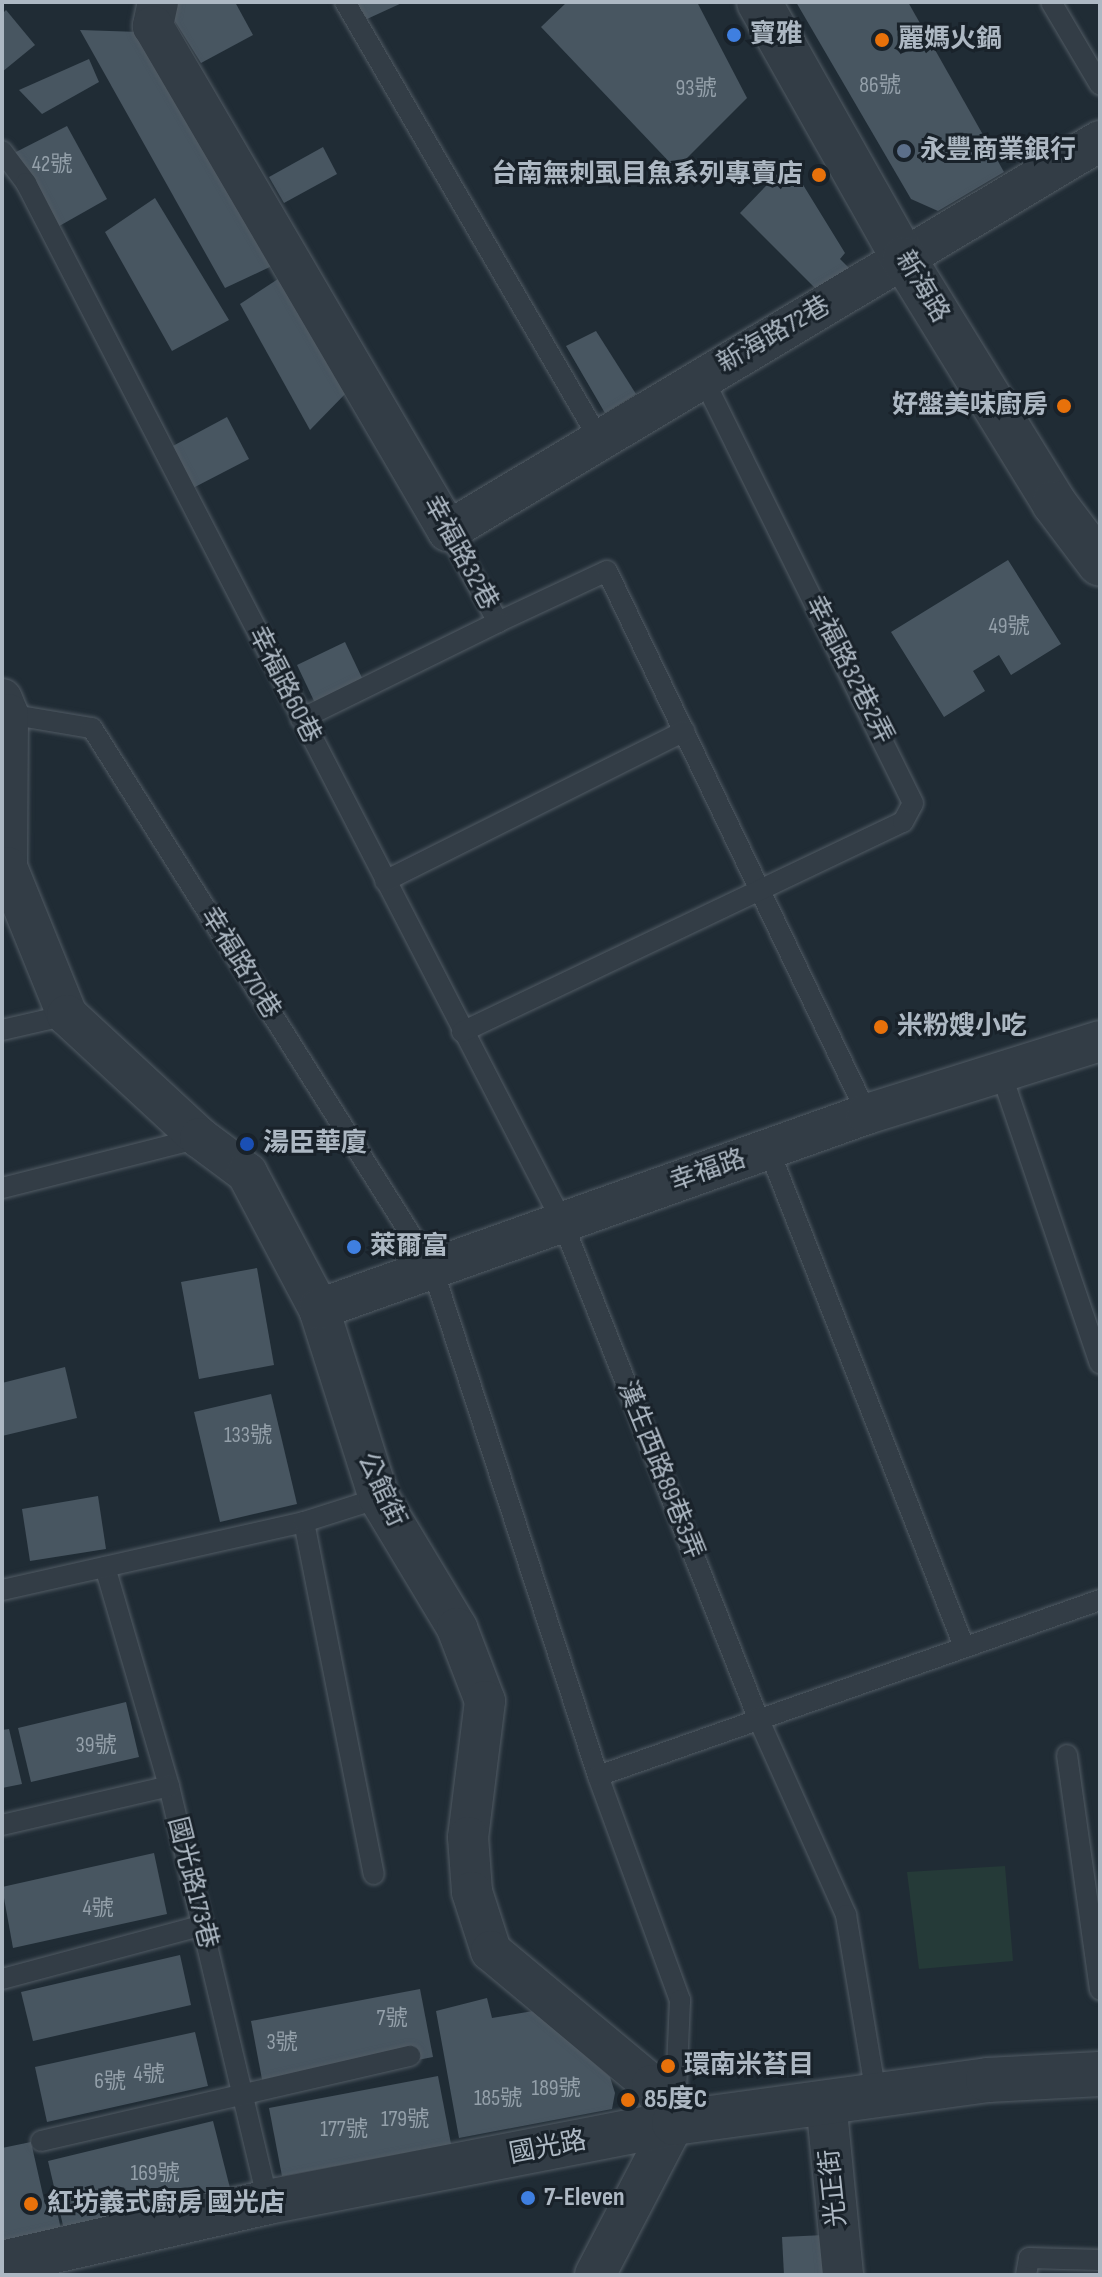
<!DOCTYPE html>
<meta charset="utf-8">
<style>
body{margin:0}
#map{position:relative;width:1102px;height:2277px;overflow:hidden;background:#202c35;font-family:"Sofia Sans Condensed","Noto Sans TC",sans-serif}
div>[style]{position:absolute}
.green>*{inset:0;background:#253a38}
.building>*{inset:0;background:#485661}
.roads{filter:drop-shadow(0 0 2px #515b64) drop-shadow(0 0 2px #515b64)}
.service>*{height:20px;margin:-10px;padding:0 10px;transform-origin:10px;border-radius:10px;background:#333d46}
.minor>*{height:40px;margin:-20px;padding:0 20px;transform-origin:20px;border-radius:20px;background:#333d46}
.tertiary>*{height:44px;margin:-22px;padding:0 22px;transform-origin:22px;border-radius:22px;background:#333d46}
.dots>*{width:22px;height:22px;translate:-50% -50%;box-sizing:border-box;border:4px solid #19222a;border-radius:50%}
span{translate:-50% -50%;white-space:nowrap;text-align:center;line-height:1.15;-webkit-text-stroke:6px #19222a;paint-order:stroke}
.number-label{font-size:22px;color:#94a0aa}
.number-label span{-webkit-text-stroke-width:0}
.poi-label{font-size:26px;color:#adb8c3;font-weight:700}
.left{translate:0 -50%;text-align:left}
.right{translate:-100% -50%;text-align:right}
.street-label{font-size:26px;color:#adb8c3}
.frame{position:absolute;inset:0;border:4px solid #adb8c3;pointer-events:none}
</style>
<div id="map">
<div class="green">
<i style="clip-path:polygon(1005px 1866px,1013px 1961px,919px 1969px,907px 1872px)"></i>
</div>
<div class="building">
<i style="clip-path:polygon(163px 2px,235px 2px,253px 35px,201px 63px)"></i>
<i style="clip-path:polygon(356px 2px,404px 2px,367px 19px)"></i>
<i style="clip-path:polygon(567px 2px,697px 2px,747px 98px,676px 169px,541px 27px)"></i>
<i style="clip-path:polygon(796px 2px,908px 2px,1004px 172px,938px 211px,911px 199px)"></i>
<i style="clip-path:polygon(6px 10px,35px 45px,2px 72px,2px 14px)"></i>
<i style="clip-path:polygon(80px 30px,140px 32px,274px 265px,225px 288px)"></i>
<i style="clip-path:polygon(89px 59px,99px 82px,42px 114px,19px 90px)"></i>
<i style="clip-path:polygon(67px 126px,107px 199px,54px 229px,14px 153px)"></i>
<i style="clip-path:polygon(323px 147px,337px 174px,284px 203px,269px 177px)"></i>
<i style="clip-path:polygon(789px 162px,845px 253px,840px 259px,858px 277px,816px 289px,740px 213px)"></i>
<i style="clip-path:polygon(155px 198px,229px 320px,172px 351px,105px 232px)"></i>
<i style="clip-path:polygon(278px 279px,348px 391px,310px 430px,240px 304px)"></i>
<i style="clip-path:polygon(596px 331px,636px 394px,605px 413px,566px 346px)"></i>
<i style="clip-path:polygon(227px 417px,249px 459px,193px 488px,171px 447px)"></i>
<i style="clip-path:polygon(1008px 560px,1061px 644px,1011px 675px,999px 655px,973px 671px,985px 691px,944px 717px,891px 632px)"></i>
<i style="clip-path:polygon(345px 642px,363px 680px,315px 703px,297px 665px)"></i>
<i style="clip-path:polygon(257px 1268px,274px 1365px,199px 1379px,181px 1282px)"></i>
<i style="clip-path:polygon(65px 1367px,77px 1418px,2px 1436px,2px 1383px)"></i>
<i style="clip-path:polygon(271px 1394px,297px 1504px,220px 1522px,194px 1412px)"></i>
<i style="clip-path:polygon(98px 1496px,106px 1549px,30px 1561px,22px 1509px)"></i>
<i style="clip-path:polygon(126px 1702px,139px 1757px,31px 1782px,18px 1728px)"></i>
<i style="clip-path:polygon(9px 1729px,22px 1784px,2px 1788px,2px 1730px)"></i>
<i style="clip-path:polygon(154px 1853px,167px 1914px,13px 1948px,2px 1887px)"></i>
<i style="clip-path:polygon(180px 1955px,191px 2005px,33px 2041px,21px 1992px)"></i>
<i style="clip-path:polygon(420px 1989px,433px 2057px,264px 2090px,251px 2021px)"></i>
<i style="clip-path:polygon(487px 1998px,492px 2018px,533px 2011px,610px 2077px,615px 2093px,612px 2109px,459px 2138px,436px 2011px)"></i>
<i style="clip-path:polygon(195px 2032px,208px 2086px,47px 2122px,35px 2067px)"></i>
<i style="clip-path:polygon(438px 2076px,451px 2144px,282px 2176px,269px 2108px)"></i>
<i style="clip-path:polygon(213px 2121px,231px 2192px,65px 2234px,48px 2161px)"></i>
<i style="clip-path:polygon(31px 2142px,45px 2204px,55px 2202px,62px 2234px,2px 2248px,2px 2148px)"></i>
<i style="clip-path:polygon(824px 2235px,825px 2275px,784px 2275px,782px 2237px)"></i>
</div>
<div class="roads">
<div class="service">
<i style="left:345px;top:2px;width:505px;rotate:59.83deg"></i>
<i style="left:1051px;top:2px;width:96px;rotate:59.4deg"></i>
<i style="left:2px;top:151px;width:40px;rotate:53deg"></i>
<i style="left:26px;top:183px;width:1168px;rotate:62.69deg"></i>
<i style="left:562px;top:1221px;width:534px;rotate:68.48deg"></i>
<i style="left:758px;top:1718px;width:216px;rotate:65.9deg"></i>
<i style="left:846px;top:1915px;width:181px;rotate:80.5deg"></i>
<i style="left:448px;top:531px;width:104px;rotate:61.2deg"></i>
<i style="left:498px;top:622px;width:120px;rotate:-25.1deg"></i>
<i style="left:607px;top:571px;width:602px;rotate:64.41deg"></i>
<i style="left:8px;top:714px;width:85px;rotate:9.5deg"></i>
<i style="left:92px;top:728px;width:640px;rotate:57.82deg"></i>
<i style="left:433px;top:1270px;width:532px;rotate:71.94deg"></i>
<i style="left:598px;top:1776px;width:239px;rotate:69.9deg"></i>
<i style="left:680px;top:2000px;width:116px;rotate:92.5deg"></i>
<i style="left:301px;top:719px;width:220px;rotate:-26.2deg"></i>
<i style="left:385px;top:881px;width:335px;rotate:-26.6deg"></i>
<i style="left:2px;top:1030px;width:67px;rotate:-13deg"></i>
<i style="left:462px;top:1032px;width:488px;rotate:-25.5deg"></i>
<i style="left:903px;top:822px;width:21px;rotate:-62deg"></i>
<i style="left:913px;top:803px;width:475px;rotate:-116.3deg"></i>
<i style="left:1000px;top:1070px;width:310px;rotate:71.2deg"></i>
<i style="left:769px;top:1150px;width:531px;rotate:68.56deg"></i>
<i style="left:2px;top:1188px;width:204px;rotate:-14.2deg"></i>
<i style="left:304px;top:1522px;width:359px;rotate:78.8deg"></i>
<i style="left:105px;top:1567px;width:228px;rotate:73.7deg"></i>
<i style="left:169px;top:1786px;width:428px;rotate:76.6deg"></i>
<i style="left:2px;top:1590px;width:310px;rotate:-12.7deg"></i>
<i style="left:304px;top:1522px;width:79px;rotate:-17.7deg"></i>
<i style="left:1067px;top:1755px;width:237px;rotate:82deg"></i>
<i style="left:598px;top:1776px;width:532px;rotate:-19.32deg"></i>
<i style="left:2px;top:1825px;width:171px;rotate:-13.1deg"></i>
<i style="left:2px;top:1979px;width:208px;rotate:-15deg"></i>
<i style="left:41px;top:2141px;width:379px;rotate:-13deg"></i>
<i style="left:1026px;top:2275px;width:17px;rotate:-80deg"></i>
<i style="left:1029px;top:2258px;width:71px;rotate:1.6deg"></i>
</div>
<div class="minor">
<i style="left:158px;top:2px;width:25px;rotate:102deg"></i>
<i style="left:153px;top:26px;width:585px;rotate:59.71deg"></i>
<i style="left:448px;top:531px;width:760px;rotate:-30.89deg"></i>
<i style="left:2px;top:699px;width:16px;rotate:68deg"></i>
<i style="left:8px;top:714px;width:153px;rotate:90.4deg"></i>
<i style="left:7px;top:867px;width:160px;rotate:67.9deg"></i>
<i style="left:67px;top:1015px;width:181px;rotate:42.8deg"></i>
<i style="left:200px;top:1138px;width:59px;rotate:36.7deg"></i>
<i style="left:247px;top:1173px;width:154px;rotate:62.1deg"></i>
<i style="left:319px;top:1309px;width:198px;rotate:72.4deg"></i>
<i style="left:379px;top:1498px;width:152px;rotate:59deg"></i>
<i style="left:457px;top:1628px;width:78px;rotate:69deg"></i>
<i style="left:485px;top:1701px;width:137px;rotate:97.1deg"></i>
<i style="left:468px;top:1837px;width:55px;rotate:85.8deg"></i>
<i style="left:472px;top:1892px;width:62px;rotate:72.1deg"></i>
<i style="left:491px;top:1951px;width:209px;rotate:39.8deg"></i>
<i style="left:652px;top:2085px;width:44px;rotate:59.9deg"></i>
<i style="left:674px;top:2123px;width:171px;rotate:117.5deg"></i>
<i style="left:319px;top:1309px;width:582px;rotate:-19.59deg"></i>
<i style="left:867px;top:1114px;width:244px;rotate:-17.4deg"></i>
<i style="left:826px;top:2101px;width:175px;rotate:84.4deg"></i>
</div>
<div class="tertiary">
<i style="left:759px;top:2px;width:295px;rotate:60.6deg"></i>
<i style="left:904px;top:259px;width:286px;rotate:58.4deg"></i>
<i style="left:1054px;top:503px;width:76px;rotate:53deg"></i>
<i style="left:2px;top:2263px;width:273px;rotate:-12.9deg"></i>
<i style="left:268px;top:2202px;width:414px;rotate:-11deg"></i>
<i style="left:674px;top:2123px;width:317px;rotate:-7.8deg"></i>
<i style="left:988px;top:2080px;width:112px;rotate:-3.1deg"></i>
</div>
</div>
<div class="dots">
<i style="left:734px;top:35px;background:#3f7fe0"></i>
<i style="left:882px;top:40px;background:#e8710a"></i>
<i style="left:904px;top:151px;background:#5c6f8a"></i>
<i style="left:819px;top:175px;background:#e8710a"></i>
<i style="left:1064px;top:406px;background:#e8710a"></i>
<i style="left:881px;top:1027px;background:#e8710a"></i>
<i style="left:247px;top:1144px;background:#1a4fb4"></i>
<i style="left:354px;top:1247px;background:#3f7fe0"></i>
<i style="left:668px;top:2066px;background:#e8710a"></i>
<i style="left:628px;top:2100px;background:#e8710a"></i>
<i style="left:528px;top:2198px;background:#3f7fe0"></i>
<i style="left:31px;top:2204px;background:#e8710a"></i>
</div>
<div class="number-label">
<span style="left:880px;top:86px">86號</span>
<span style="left:696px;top:89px">93號</span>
<span style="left:52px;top:165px">42號</span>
<span style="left:1009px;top:627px">49號</span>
<span style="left:248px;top:1436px">133號</span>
<span style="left:96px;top:1746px">39號</span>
<span style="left:98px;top:1909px">4號</span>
<span style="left:392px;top:2019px">7號</span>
<span style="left:282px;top:2043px">3號</span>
<span style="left:149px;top:2075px">4號</span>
<span style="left:110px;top:2082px">6號</span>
<span style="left:556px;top:2089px">189號</span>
<span style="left:498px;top:2099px">185號</span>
<span style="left:405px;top:2120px">179號</span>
<span style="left:344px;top:2130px">177號</span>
<span style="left:155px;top:2174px">169號</span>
</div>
<div class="poi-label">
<span class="left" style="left:750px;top:35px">寶雅</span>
<span class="left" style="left:898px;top:40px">麗媽火鍋</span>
<span class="left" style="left:920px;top:151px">永豐商業銀行</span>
<span class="right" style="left:803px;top:175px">台南無刺虱目魚系列專賣店</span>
<span class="right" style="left:1048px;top:406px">好盤美味廚房</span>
<span class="left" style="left:897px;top:1027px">米粉嫂小吃</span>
<span class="left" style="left:263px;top:1144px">湯臣華廈</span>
<span class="left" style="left:370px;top:1247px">萊爾富</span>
<span class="left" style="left:684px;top:2066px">環南米苔目</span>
<span class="left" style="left:644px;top:2100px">85度C</span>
<span class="left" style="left:544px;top:2198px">7-Eleven</span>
<span class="left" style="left:47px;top:2204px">紅坊義式廚房 國光店</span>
</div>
<div class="street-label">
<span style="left:922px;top:287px;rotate:59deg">新海路</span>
<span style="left:774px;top:335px;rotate:-30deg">新海路72巷</span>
<span style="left:460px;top:553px;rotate:61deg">幸福路32巷</span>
<span style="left:849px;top:670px;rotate:63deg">幸福路32巷2弄</span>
<span style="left:284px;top:685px;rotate:63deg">幸福路60巷</span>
<span style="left:240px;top:963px;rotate:58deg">幸福路70巷</span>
<span style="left:708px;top:1171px;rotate:-19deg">幸福路</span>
<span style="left:660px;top:1470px;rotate:68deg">漢生西路89巷3弄</span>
<span style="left:381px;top:1490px;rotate:65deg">公館街</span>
<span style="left:192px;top:1883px;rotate:76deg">國光路173巷</span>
<span style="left:548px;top:2148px;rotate:-11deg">國光路</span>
<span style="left:834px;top:2188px;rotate:-96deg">光正街</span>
</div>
<div class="frame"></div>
</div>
